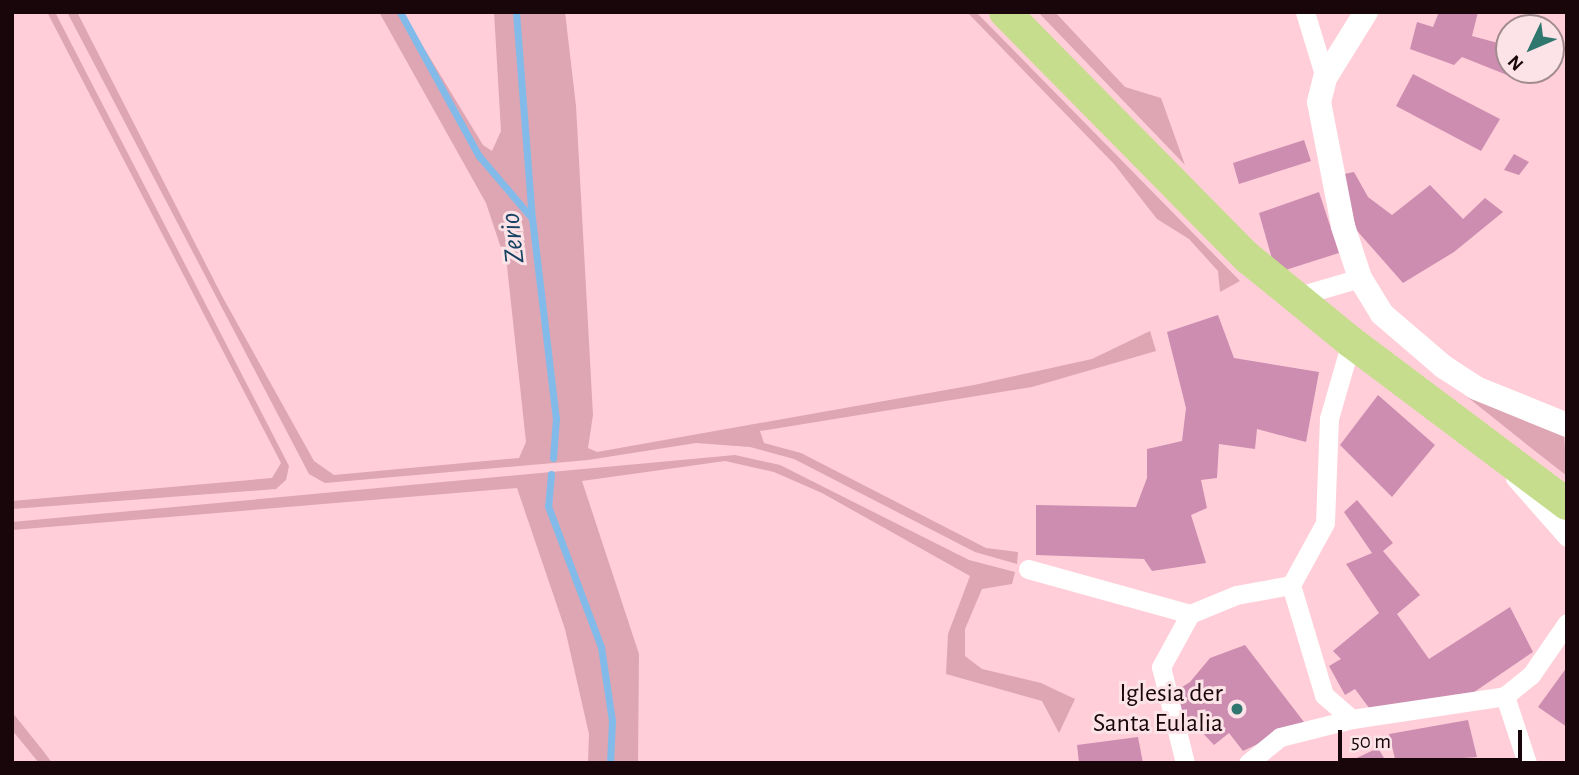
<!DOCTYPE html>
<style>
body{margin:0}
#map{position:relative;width:1579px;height:775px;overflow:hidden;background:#ffced8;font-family:"Alegreya Sans",sans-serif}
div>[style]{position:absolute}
.green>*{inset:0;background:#dda6b2}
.stream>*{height:7px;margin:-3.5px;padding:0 3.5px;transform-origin:3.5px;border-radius:3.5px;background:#82bbea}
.building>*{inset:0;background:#cd8db1}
.minor>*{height:19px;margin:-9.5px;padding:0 9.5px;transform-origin:9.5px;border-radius:9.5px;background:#fff}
.tertiary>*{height:24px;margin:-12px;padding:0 12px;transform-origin:12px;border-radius:12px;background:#fff}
.primary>*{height:32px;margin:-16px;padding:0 16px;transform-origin:16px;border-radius:16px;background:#c5dd8c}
.dots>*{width:19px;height:19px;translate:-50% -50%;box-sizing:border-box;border:4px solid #fce3e7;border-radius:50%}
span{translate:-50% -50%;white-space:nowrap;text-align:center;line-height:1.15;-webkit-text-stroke:6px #fce3e7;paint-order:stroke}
.poi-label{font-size:26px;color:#18060b}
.right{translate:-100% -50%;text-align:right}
.water-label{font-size:28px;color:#174261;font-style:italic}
.frame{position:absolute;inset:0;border:14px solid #18060b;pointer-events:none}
.north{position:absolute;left:1495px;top:14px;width:70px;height:70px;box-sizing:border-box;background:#fce3e7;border:2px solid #a18b8f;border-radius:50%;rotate:226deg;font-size:19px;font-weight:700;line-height:28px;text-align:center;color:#18060b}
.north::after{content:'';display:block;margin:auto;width:24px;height:32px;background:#2f766e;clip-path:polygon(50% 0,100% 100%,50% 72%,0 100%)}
.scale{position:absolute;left:1338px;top:730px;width:184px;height:32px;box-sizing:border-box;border:4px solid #18060b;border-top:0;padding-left:9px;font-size:21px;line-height:24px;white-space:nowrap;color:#18060b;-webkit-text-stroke:5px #fce3e7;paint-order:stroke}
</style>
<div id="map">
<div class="green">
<i style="clip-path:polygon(47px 12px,55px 12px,289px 466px,286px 480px,276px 489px,12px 509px,12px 501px,272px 478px,281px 463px)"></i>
<i style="clip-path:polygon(67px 12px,77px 12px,222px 296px,314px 461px,334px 475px,519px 458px,526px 442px,507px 266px,486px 203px,379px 12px,402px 12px,483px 145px,492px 151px,501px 131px,494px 12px,565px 12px,576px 106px,593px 415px,588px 448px,597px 452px,974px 385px,1092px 359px,1150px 331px,1156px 351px,1032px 387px,760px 431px,764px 443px,801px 453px,986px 548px,1018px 552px,1017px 564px,975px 552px,794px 459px,750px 447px,696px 443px,588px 460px,325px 483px,309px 474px)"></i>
<i style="clip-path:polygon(967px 12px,976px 12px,1240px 281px,1220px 292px,1218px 271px,1189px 239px,1157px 219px,1114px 164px)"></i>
<i style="clip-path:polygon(1038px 12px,1055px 12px,1125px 87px,1161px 98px,1185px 165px)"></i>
<i style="clip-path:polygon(1466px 396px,1564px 435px,1567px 476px,1535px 451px)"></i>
<i style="clip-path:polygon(735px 455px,780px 465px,969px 560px,1015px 572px,1012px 584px,982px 589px,965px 629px,965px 656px,982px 669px,1041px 683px,1075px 699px,1059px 733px,1042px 701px,946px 674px,948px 634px,970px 576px,822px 493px,774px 472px,725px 461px,582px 481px,639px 654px,638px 763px,588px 763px,589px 734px,565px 629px,517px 488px,12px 530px,12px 522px)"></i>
<i style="clip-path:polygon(12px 712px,44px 752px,52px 763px,39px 763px,12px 730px)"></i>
</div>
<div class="stream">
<i style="left:400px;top:12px;width:164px;rotate:61.3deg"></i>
<i style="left:479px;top:156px;width:80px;rotate:49.6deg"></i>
<i style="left:516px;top:12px;width:207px;rotate:85.6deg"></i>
<i style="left:532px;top:218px;width:201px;rotate:83.2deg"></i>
<i style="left:556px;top:418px;width:40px;rotate:94.3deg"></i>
<i style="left:551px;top:474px;width:32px;rotate:95deg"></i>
<i style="left:548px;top:506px;width:151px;rotate:69.4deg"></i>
<i style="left:601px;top:647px;width:75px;rotate:81.5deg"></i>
<i style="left:612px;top:721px;width:42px;rotate:92.7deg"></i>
</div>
<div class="building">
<i style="clip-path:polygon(1439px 12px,1478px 12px,1472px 36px,1509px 46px,1509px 70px,1526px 70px,1522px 81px,1462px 57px,1454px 65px,1410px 49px,1417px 22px,1433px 27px)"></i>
<i style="clip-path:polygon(1514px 19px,1538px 28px,1511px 28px)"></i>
<i style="clip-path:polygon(1413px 74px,1500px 119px,1481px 151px,1396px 106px)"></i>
<i style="clip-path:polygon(1304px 140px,1311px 161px,1239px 184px,1233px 163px)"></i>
<i style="clip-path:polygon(1514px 154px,1529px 162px,1519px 175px,1504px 170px)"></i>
<i style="clip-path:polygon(1354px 172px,1368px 197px,1392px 215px,1430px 185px,1463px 219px,1485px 198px,1503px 212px,1454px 252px,1403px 283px,1352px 225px,1344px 174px)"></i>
<i style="clip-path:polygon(1319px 192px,1339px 253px,1276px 273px,1259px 213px)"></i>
<i style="clip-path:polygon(1218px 315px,1234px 358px,1319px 372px,1306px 442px,1257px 429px,1255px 449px,1219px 444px,1217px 478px,1201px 480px,1207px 508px,1191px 515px,1206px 563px,1152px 571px,1144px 559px,1036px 555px,1036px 505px,1136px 507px,1147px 478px,1147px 449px,1182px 441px,1186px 408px,1167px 332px)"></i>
<i style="clip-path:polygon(1378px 395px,1435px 445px,1392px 497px,1340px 445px)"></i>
<i style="clip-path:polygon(1357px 500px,1393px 543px,1383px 551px,1420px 595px,1397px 614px,1429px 659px,1510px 607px,1533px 652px,1458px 703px,1375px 716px,1355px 689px,1345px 695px,1329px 666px,1341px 659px,1333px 651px,1379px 613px,1346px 564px,1372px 553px,1344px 512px)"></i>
<i style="clip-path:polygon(1245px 645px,1304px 722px,1243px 751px,1229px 733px,1214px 745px,1168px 696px,1190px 682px,1210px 658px)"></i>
<i style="clip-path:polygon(1567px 667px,1567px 727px,1538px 707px)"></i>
<i style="clip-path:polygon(1468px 720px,1477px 757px,1396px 763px,1389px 734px)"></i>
<i style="clip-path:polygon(1138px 737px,1143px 763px,1079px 763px,1077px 745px)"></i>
<i style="clip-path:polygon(1378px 748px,1387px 763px,1346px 763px)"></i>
</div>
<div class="minor">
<i style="left:1305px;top:12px;width:69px;rotate:73.1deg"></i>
<i style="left:1295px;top:297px;width:68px;rotate:-16.3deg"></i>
<i style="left:1351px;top:342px;width:79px;rotate:106.1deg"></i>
<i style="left:1329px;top:418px;width:105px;rotate:92.2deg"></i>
<i style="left:1325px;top:523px;width:71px;rotate:118.7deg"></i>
<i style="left:1291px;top:585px;width:115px;rotate:73.3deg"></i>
<i style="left:1324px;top:695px;width:37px;rotate:41deg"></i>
<i style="left:1352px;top:719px;width:155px;rotate:-8.5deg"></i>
<i style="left:1515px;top:478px;width:79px;rotate:48.6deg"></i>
<i style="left:1028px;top:569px;width:168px;rotate:15.5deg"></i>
<i style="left:1185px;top:763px;width:99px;rotate:-104deg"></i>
<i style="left:1161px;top:667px;width:60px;rotate:-61.3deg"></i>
<i style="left:1190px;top:614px;width:50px;rotate:-22.4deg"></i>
<i style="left:1236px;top:595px;width:56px;rotate:-10.3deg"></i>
<i style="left:1248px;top:763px;width:41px;rotate:-39.1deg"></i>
<i style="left:1280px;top:737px;width:74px;rotate:-14deg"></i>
<i style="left:1527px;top:763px;width:71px;rotate:-108.2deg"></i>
<i style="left:1505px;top:696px;width:33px;rotate:-39deg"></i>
<i style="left:1531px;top:675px;width:63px;rotate:-55.3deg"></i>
</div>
<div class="tertiary">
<i style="left:1366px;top:12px;width:78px;rotate:121.8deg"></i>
<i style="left:1325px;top:78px;width:25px;rotate:104deg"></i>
<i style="left:1319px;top:102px;width:126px;rotate:79deg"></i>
<i style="left:1343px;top:226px;width:55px;rotate:71.9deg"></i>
<i style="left:1360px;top:278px;width:42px;rotate:58.6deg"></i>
<i style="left:1382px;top:314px;width:82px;rotate:40.5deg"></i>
<i style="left:1444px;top:367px;width:38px;rotate:33deg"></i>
<i style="left:1476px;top:388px;width:98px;rotate:22.1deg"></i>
</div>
<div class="primary">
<i style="left:1005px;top:12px;width:346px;rotate:45.4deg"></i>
<i style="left:1248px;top:258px;width:133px;rotate:39.2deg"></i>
<i style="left:1351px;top:342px;width:270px;rotate:36.9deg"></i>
</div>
<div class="dots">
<i style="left:1237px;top:709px;background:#2f766e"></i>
</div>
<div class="poi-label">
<span class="right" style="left:1223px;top:709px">Iglesia der<br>Santa Eulalia</span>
</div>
<div class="water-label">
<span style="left:513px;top:238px;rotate:-96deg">Zerio</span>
</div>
<div class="frame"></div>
<div class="north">N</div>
<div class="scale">50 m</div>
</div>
